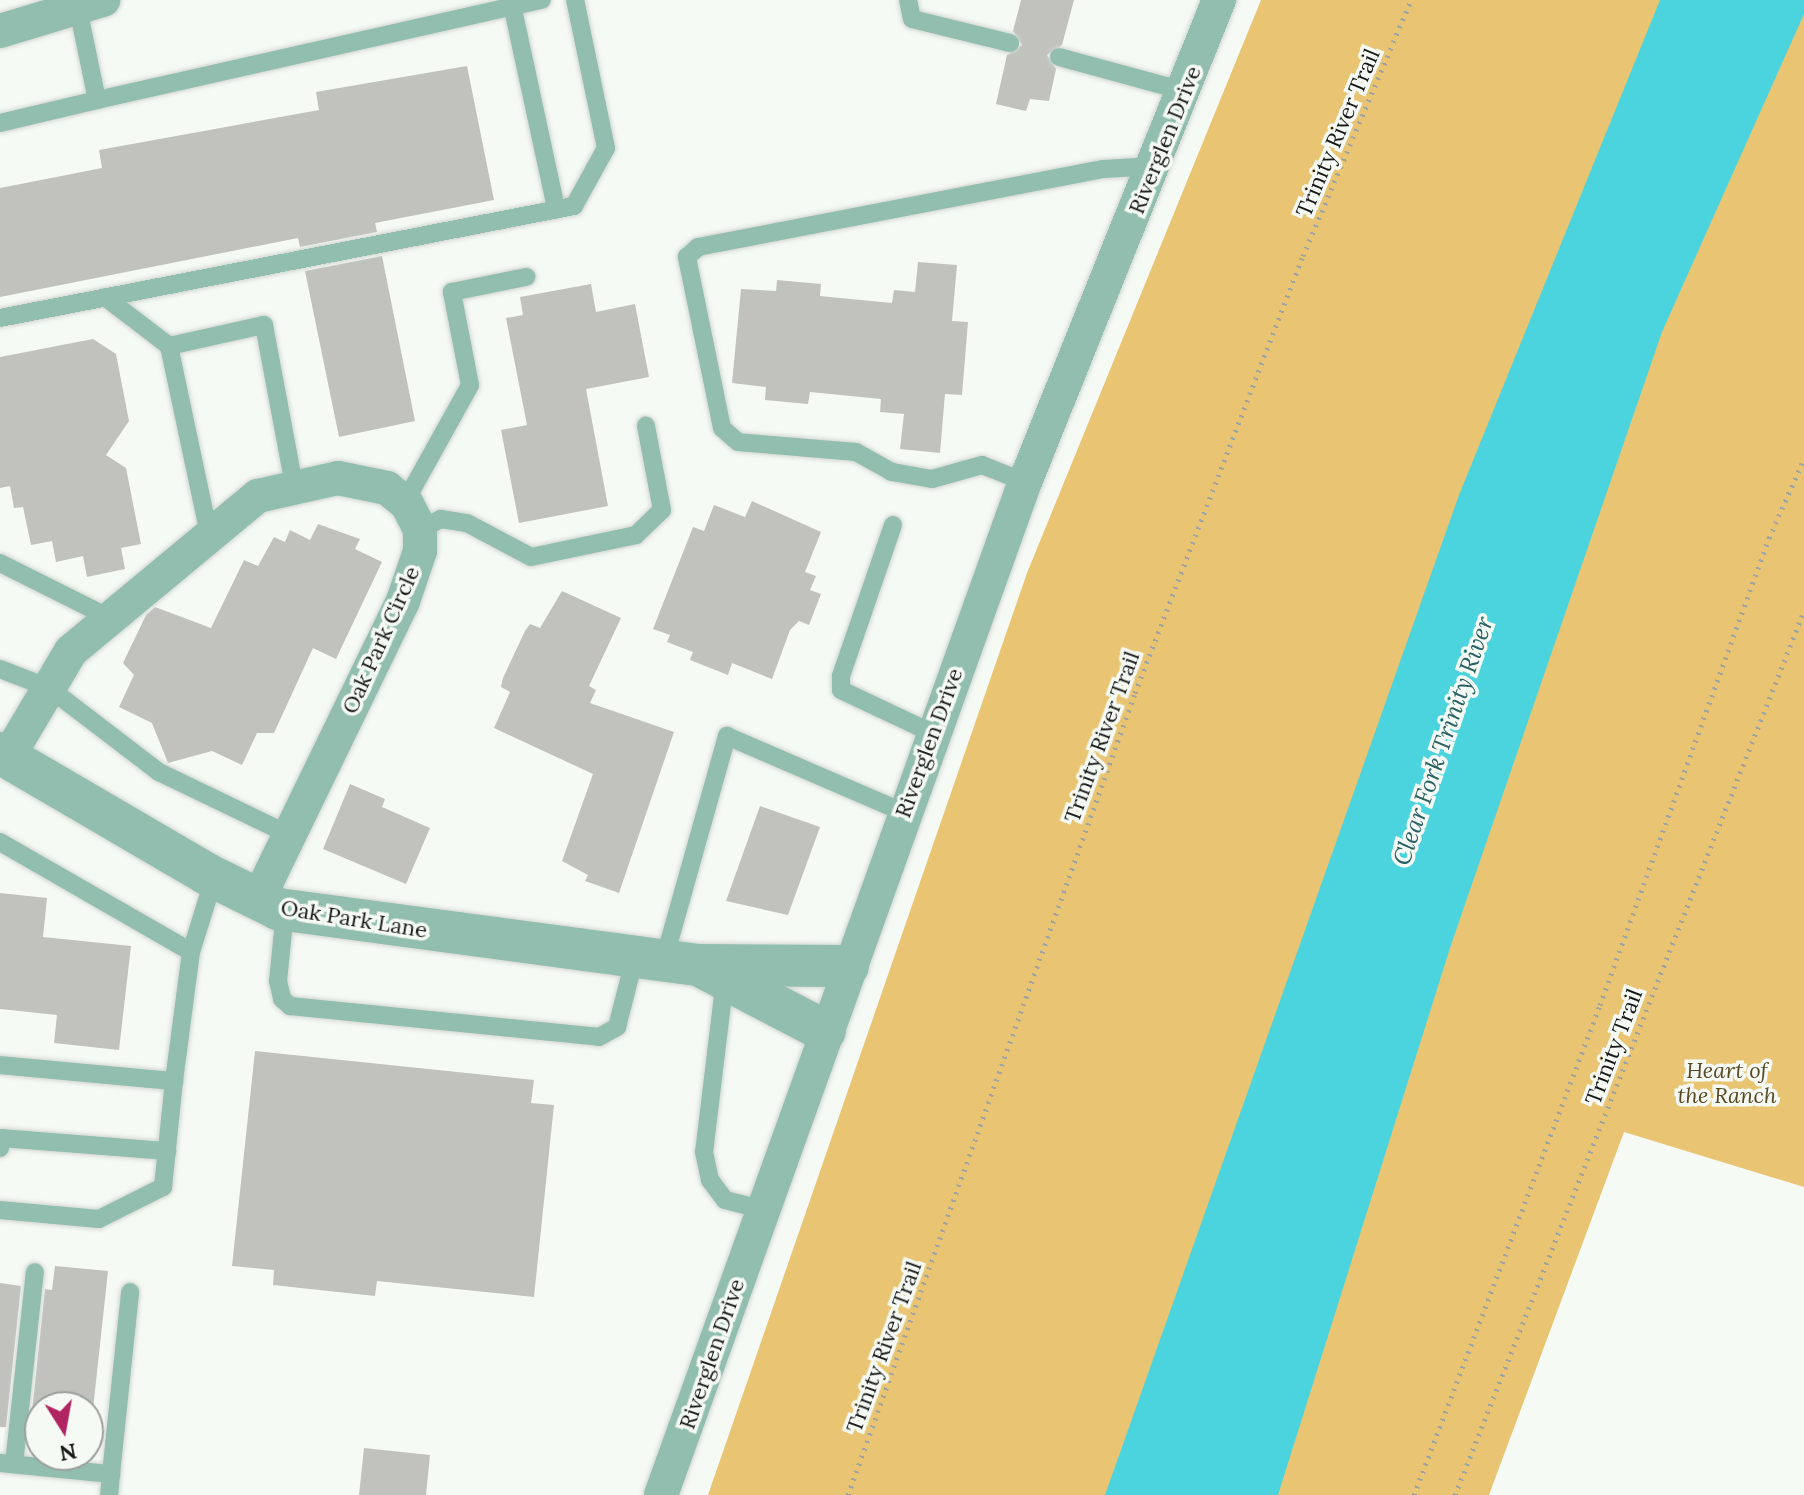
<!DOCTYPE html>
<style>
body{margin:0}
#map{position:relative;width:1804px;height:1495px;overflow:hidden;background:#f6faf5;font-family:Lora,serif}
div>[style]{position:absolute}
.green>*{inset:0;background:#e9c573}
.water>*{inset:0;background:#4bd4dd}
.building>*{inset:0;background:#c1c2bd}
.path>*{height:5px;margin-top:-2.5px;transform-origin:0;background:repeating-linear-gradient(90deg,#a0a4a0 0 2px,transparent 0 8px)}
.roads{filter:drop-shadow(0 0 2px #d2d6d1) drop-shadow(0 0 2px #d2d6d1)}
.service>*{height:18px;margin:-9px;padding:0 9px;transform-origin:9px;border-radius:9px;background:#91beaf}
.minor>*{height:34px;margin:-17px;padding:0 17px;transform-origin:17px;border-radius:17px;background:#91beaf}
.tertiary>*{height:42px;margin:-21px;padding:0 21px;transform-origin:21px;border-radius:21px;background:#91beaf}
span{translate:-50% -50%;white-space:nowrap;text-align:center;line-height:1.15;-webkit-text-stroke:7px #f6faf5;paint-order:stroke}
.street-label{font-size:22px;color:#161816}
.park-label{font-size:22px;color:#5a4a24;font-style:italic}
.water-label{font-size:24px;color:#286064;font-style:italic}
.north{position:absolute;left:24px;top:1391px;width:80px;height:80px;box-sizing:border-box;background:#f6faf5;border:2px solid #9ca09c;border-radius:50%;rotate:169deg;font-size:22px;font-weight:700;line-height:32px;text-align:center;color:#161816}
.north::after{content:'';display:block;margin:auto;width:28px;height:36px;background:#b02461;clip-path:polygon(50% 0,100% 100%,50% 72%,0 100%)}
</style>
<div id="map">
<div class="green">
<i style="clip-path:polygon(1261px 0,1804px 0,1804px 1187px,1624px 1132px,1489px 1495px,708px 1495px,1027px 573px)"></i>
</div>
<div class="water">
<i style="clip-path:polygon(1660px 0,1804px 0,1804px 14px,1662px 332px,1450px 948px,1278px 1495px,1105px 1495px,1459px 495px)"></i>
</div>
<div class="building">
<i style="clip-path:polygon(1021px 0,1074px 0,1062px 45px,1047px 55px,1056px 69px,1049px 101px,1030px 99px,1026px 111px,996px 104px,1007px 55px,1022px 45px,1013px 31px)"></i>
<i style="clip-path:polygon(467px 66px,494px 200px,375px 223px,377px 232px,300px 247px,298px 238px,0 297px,0 188px,102px 168px,99px 150px,319px 110px,316px 92px)"></i>
<i style="clip-path:polygon(382px 256px,415px 421px,339px 437px,305px 271px)"></i>
<i style="clip-path:polygon(918px 262px,957px 265px,952px 321px,968px 322px,962px 395px,945px 394px,940px 453px,900px 449px,904px 414px,880px 412px,881px 399px,810px 392px,808px 404px,765px 400px,766px 387px,732px 383px,741px 289px,776px 291px,777px 280px,821px 284px,820px 296px,892px 303px,894px 290px,915px 292px)"></i>
<i style="clip-path:polygon(591px 284px,596px 312px,635px 304px,649px 377px,586px 389px,608px 506px,519px 523px,501px 430px,527px 425px,506px 318px,523px 315px,520px 297px)"></i>
<i style="clip-path:polygon(93px 339px,116px 354px,129px 421px,106px 455px,126px 468px,141px 544px,121px 548px,125px 569px,87px 577px,83px 556px,56px 562px,52px 541px,31px 545px,23px 507px,14px 508px,10px 486px,0 488px,0 357px)"></i>
<i style="clip-path:polygon(752px 501px,821px 532px,805px 572px,816px 576px,810px 590px,821px 594px,809px 625px,799px 621px,790px 630px,772px 679px,732px 663px,728px 675px,690px 660px,693px 652px,667px 642px,670px 635px,653px 629px,693px 527px,704px 531px,714px 505px,745px 517px)"></i>
<i style="clip-path:polygon(318px 524px,360px 539px,355px 549px,382px 562px,336px 659px,313px 648px,274px 733px,257px 733px,242px 765px,212px 751px,168px 763px,152px 723px,119px 707px,134px 675px,123px 663px,146px 615px,155px 607px,211px 628px,244px 560px,258px 566px,274px 537px,285px 542px,290px 530px,310px 540px)"></i>
<i style="clip-path:polygon(562px 591px,621px 618px,589px 686px,596px 690px,590px 703px,674px 732px,619px 893px,585px 881px,588px 875px,562px 861px,593px 774px,494px 728px,510px 692px,501px 687px,503px 678px,525px 631px,530px 624px,540px 628px)"></i>
<i style="clip-path:polygon(350px 784px,385px 799px,382px 807px,430px 828px,406px 884px,323px 849px)"></i>
<i style="clip-path:polygon(760px 806px,820px 827px,788px 915px,726px 901px)"></i>
<i style="clip-path:polygon(0 893px,47px 898px,43px 937px,131px 946px,119px 1050px,54px 1043px,57px 1015px,0 1009px)"></i>
<i style="clip-path:polygon(255px 1051px,534px 1080px,531px 1103px,554px 1105px,534px 1297px,377px 1281px,375px 1296px,273px 1285px,274px 1270px,232px 1266px)"></i>
<i style="clip-path:polygon(55px 1266px,108px 1271px,90px 1437px,88px 1407px,40px 1407px,40px 1431px,30px 1430px,45px 1289px,52px 1290px)"></i>
<i style="clip-path:polygon(0 1283px,21px 1286px,6px 1427px,0 1427px)"></i>
<i style="clip-path:polygon(364px 1448px,430px 1455px,426px 1495px,359px 1495px)"></i>
</div>
<div class="path">
<i style="left:848px;top:1495px;width:852px;rotate:-70.31deg"></i>
<i style="left:1135px;top:693px;width:468px;rotate:-69deg"></i>
<i style="left:1303px;top:256px;width:278px;rotate:-67.1deg"></i>
<i style="left:1414px;top:1495px;width:524px;rotate:-69.21deg"></i>
<i style="left:1600px;top:1005px;width:497px;rotate:-70.1deg"></i>
<i style="left:1769px;top:538px;width:86px;rotate:-66.1deg"></i>
<i style="left:1455px;top:1495px;width:950px;rotate:-68.46deg"></i>
</div>
<div class="roads">
<div class="service">
<i style="left:511px;top:0;width:214px;rotate:77.8deg"></i>
<i style="left:908px;top:0;width:19px;rotate:78deg"></i>
<i style="left:912px;top:19px;width:101px;rotate:13.8deg"></i>
<i style="left:1059px;top:57px;width:130px;rotate:15.2deg"></i>
<i style="left:97px;top:100px;width:456px;rotate:-12.7deg"></i>
<i style="left:0;top:123px;width:100px;rotate:-13.3deg"></i>
<i style="left:97px;top:100px;width:99px;rotate:-101.7deg"></i>
<i style="left:105px;top:297px;width:81px;rotate:37.4deg"></i>
<i style="left:169px;top:346px;width:192px;rotate:78deg"></i>
<i style="left:0;top:318px;width:585px;rotate:-11.04deg"></i>
<i style="left:574px;top:206px;width:66px;rotate:-61.1deg"></i>
<i style="left:606px;top:148px;width:151px;rotate:-101.8deg"></i>
<i style="left:169px;top:346px;width:97px;rotate:-12.5deg"></i>
<i style="left:264px;top:325px;width:163px;rotate:79.4deg"></i>
<i style="left:1025px;top:482px;width:46px;rotate:-158.4deg"></i>
<i style="left:982px;top:465px;width:52px;rotate:164.4deg"></i>
<i style="left:932px;top:479px;width:41px;rotate:-170.1deg"></i>
<i style="left:892px;top:472px;width:41px;rotate:-150.9deg"></i>
<i style="left:856px;top:452px;width:118px;rotate:-175.2deg"></i>
<i style="left:738px;top:442px;width:21px;rotate:-139deg"></i>
<i style="left:722px;top:428px;width:175px;rotate:-101.6deg"></i>
<i style="left:687px;top:257px;width:15px;rotate:-42deg"></i>
<i style="left:698px;top:247px;width:413px;rotate:-10.9deg"></i>
<i style="left:1104px;top:169px;width:50px;rotate:-3.4deg"></i>
<i style="left:405px;top:502px;width:134px;rotate:-60.9deg"></i>
<i style="left:470px;top:385px;width:95px;rotate:-101deg"></i>
<i style="left:452px;top:292px;width:76px;rotate:-11.5deg"></i>
<i style="left:893px;top:525px;width:160px;rotate:109deg"></i>
<i style="left:841px;top:676px;width:14px;rotate:90deg"></i>
<i style="left:841px;top:690px;width:101px;rotate:25.3deg"></i>
<i style="left:420px;top:530px;width:24px;rotate:-28deg"></i>
<i style="left:441px;top:519px;width:26px;rotate:9deg"></i>
<i style="left:467px;top:523px;width:72px;rotate:28deg"></i>
<i style="left:531px;top:557px;width:107px;rotate:-11.8deg"></i>
<i style="left:636px;top:535px;width:36px;rotate:-44deg"></i>
<i style="left:662px;top:510px;width:86px;rotate:-100.8deg"></i>
<i style="left:0;top:563px;width:123px;rotate:26.6deg"></i>
<i style="left:0;top:669px;width:53px;rotate:21.2deg"></i>
<i style="left:49px;top:688px;width:138px;rotate:37.4deg"></i>
<i style="left:159px;top:772px;width:145px;rotate:25.7deg"></i>
<i style="left:0;top:842px;width:220px;rotate:29.9deg"></i>
<i style="left:191px;top:952px;width:77px;rotate:-72.7deg"></i>
<i style="left:285px;top:911px;width:70px;rotate:95.7deg"></i>
<i style="left:278px;top:981px;width:18px;rotate:77deg"></i>
<i style="left:282px;top:999px;width:11px;rotate:41deg"></i>
<i style="left:290px;top:1006px;width:311px;rotate:5.7deg"></i>
<i style="left:599px;top:1037px;width:21px;rotate:-29deg"></i>
<i style="left:617px;top:1027px;width:72px;rotate:-75.6deg"></i>
<i style="left:664px;top:960px;width:233px;rotate:-74.3deg"></i>
<i style="left:727px;top:736px;width:192px;rotate:23.4deg"></i>
<i style="left:725px;top:979px;width:174px;rotate:96.9deg"></i>
<i style="left:704px;top:1152px;width:29px;rotate:78deg"></i>
<i style="left:710px;top:1180px;width:25px;rotate:53deg"></i>
<i style="left:725px;top:1200px;width:38px;rotate:14deg"></i>
<i style="left:0;top:1065px;width:175px;rotate:5.3deg"></i>
<i style="left:174px;top:1081px;width:130px;rotate:-82.5deg"></i>
<i style="left:0;top:1148px;width:10px;rotate:-84deg"></i>
<i style="left:1px;top:1138px;width:167px;rotate:4.5deg"></i>
<i style="left:0;top:1210px;width:99px;rotate:5.2deg"></i>
<i style="left:99px;top:1219px;width:72px;rotate:-26.6deg"></i>
<i style="left:163px;top:1187px;width:107px;rotate:-84.1deg"></i>
<i style="left:0;top:1463px;width:112px;rotate:5.7deg"></i>
<i style="left:111px;top:1474px;width:21px;rotate:95deg"></i>
<i style="left:14px;top:1464px;width:193px;rotate:-83.8deg"></i>
<i style="left:111px;top:1474px;width:183px;rotate:-84deg"></i>
</div>
<div class="minor">
<i style="left:0;top:31px;width:108px;rotate:-16.8deg"></i>
<i style="left:8px;top:757px;width:123px;rotate:-59.3deg"></i>
<i style="left:71px;top:651px;width:243px;rotate:-39.7deg"></i>
<i style="left:258px;top:496px;width:82px;rotate:-12.7deg"></i>
<i style="left:338px;top:478px;width:50px;rotate:11.5deg"></i>
<i style="left:387px;top:488px;width:26px;rotate:39deg"></i>
<i style="left:407px;top:504px;width:29px;rotate:63deg"></i>
<i style="left:420px;top:530px;width:21px;rotate:90deg"></i>
<i style="left:420px;top:551px;width:53px;rotate:108.8deg"></i>
<i style="left:403px;top:601px;width:331px;rotate:115.9deg"></i>
<i style="left:661px;top:1495px;width:1076px;rotate:-70.24deg"></i>
<i style="left:1025px;top:482px;width:520px;rotate:-68.08deg"></i>
</div>
<div class="tertiary">
<i style="left:0;top:753px;width:240px;rotate:30.3deg"></i>
<i style="left:207px;top:874px;width:79px;rotate:26.2deg"></i>
<i style="left:278px;top:909px;width:424px;rotate:7.6deg"></i>
<i style="left:698px;top:965px;width:150px;rotate:0.4deg"></i>
<i style="left:706px;top:969px;width:134px;rotate:27.5deg"></i>
</div>
</div>
<div class="street-label">
<span style="left:1338px;top:133px;rotate:-67deg">Trinity River Trail</span>
<span style="left:1165px;top:140px;rotate:-68deg">Riverglen Drive</span>
<span style="left:381px;top:640px;rotate:-66deg">Oak Park Circle</span>
<span style="left:1102px;top:737px;rotate:-70deg">Trinity River Trail</span>
<span style="left:929px;top:743px;rotate:-70deg">Riverglen Drive</span>
<span style="left:354px;top:919px;rotate:9deg">Oak Park Lane</span>
<span style="left:1614px;top:1047px;rotate:-69deg">Trinity Trail</span>
<span style="left:884px;top:1347px;rotate:-70deg">Trinity River Trail</span>
<span style="left:712px;top:1354px;rotate:-71deg">Riverglen Drive</span>
</div>
<div class="park-label">
<span style="left:1727px;top:1083px">Heart of<br>the Ranch</span>
</div>
<div class="water-label">
<span style="left:1443px;top:741px;rotate:-71deg">Clear Fork Trinity River</span>
</div>
<div class="north">N</div>
</div>
